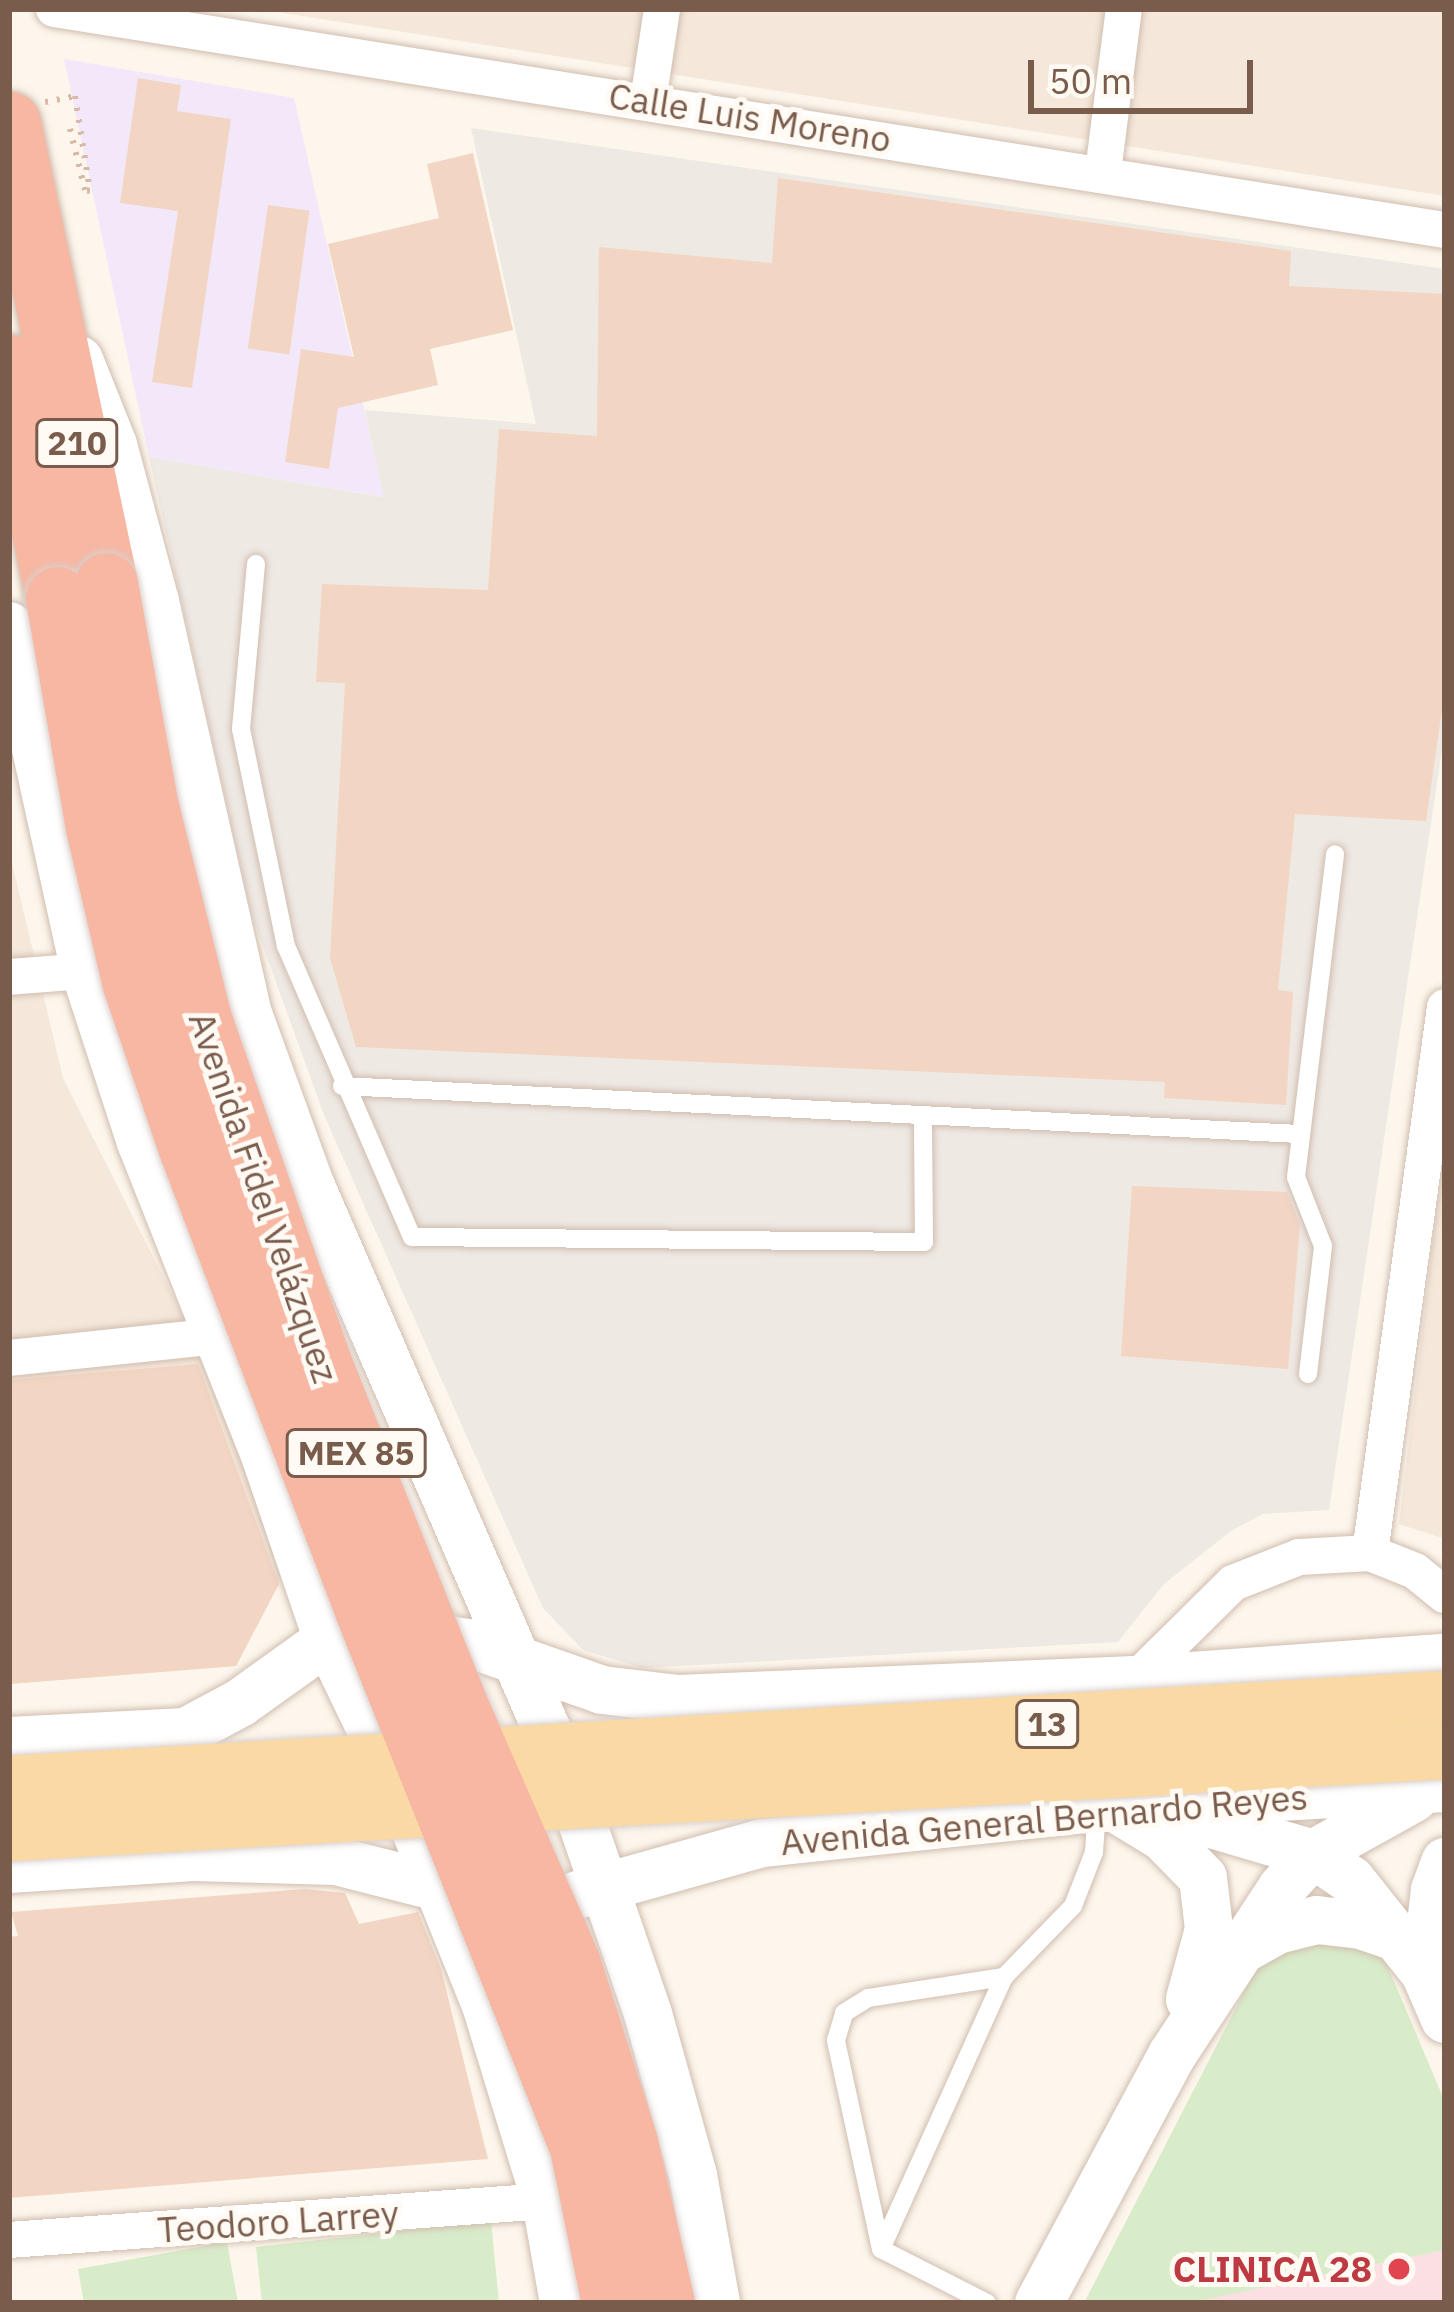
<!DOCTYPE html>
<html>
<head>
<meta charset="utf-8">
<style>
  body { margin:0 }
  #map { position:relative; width:1454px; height:2312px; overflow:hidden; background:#fdf6ec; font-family:"IBM Plex Sans",sans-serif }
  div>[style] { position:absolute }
  .residential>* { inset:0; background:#f5e8da }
  .industrial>* { inset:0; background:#efe9e4 }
  .education>* { inset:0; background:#f3e8fa }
  .medical>* { inset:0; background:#fbdfe3 }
  .green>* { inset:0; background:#d8ecc9 }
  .building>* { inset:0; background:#f3d5c3; transform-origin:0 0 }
  .path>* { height:6px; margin-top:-3px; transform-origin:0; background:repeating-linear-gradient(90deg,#d9b8a5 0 3px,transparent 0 12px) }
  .roads { filter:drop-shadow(0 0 3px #d1beb0) drop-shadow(0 0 3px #d1beb0) }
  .lane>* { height:18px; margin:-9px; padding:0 9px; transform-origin:9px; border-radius:9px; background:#fff }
  .street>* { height:36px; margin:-18px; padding:0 18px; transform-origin:18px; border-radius:18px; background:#fff }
  .secondary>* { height:48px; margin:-24px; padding:0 24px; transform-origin:24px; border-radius:24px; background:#fff }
  .highway>* { height:63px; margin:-31.5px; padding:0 31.5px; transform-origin:31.5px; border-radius:31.5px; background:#f7b7a3 }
  .bridges { filter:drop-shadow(0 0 3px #dad1cd) drop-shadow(0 0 3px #dad1cd) }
  .primary-bridge>* { height:54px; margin:-27px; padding:0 27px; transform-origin:27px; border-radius:27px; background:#fbd9a5 }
  .highway-bridge>* { height:63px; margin:-31.5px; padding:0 31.5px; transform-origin:31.5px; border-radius:31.5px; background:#f7b7a3 }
  .dots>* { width:33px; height:33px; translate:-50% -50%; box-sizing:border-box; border:6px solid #fffaf3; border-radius:50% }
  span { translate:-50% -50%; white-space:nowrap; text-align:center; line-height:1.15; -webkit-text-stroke:10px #fffaf3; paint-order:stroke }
  .shield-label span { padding:3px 9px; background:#fffaf3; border:3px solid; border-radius:9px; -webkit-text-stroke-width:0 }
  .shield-label { font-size:33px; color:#7a5c4d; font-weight:700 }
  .street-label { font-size:36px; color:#7a5c4d }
  .health-label { font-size:36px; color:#be3a42; font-weight:700 }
  .right { translate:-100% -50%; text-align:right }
  .frame { position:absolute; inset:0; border:12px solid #7a5c4d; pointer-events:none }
  .scale { position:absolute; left:1028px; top:60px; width:225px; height:54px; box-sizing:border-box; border:6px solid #7a5c4d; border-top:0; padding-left:15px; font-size:36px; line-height:42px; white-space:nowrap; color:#7a5c4d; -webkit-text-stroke:9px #fffaf3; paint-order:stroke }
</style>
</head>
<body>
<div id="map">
  <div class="residential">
    <i style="clip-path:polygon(258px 9px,1445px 9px,1445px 196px)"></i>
    <i style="clip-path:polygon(9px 850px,63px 1078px,207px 1364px,283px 1576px,236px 1666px,9px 1684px)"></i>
    <i style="clip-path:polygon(1445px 1143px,1445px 1539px,1399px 1524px)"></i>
  </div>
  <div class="industrial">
    <i style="clip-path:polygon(471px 128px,1445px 269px,1445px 729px,1329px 1510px,1263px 1514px,1231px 1531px,1164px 1584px,1118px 1642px,642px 1668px,583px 1650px,543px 1608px,324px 1115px,251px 913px,149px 457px,383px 497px,365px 410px,536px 424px)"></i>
  </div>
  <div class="education">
    <i style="clip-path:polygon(64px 59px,294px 98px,384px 497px,149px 457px)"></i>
  </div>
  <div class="medical">
    <i style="clip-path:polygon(1445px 2250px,1445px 2303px,1187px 2303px)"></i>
  </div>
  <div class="green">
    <i style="clip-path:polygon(1295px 1937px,1382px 1953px,1445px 2102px,1445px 2250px,1188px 2303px,1084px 2303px,1256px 1969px)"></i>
    <i style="clip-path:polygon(491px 2221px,499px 2303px,262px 2303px,256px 2247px)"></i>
    <i style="clip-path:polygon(227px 2242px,238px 2303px,84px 2303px,78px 2269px)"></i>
  </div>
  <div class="building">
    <i style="clip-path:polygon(138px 78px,181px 85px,177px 111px,231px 119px,192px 388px,152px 382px,178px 211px,120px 203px)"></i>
    <i style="clip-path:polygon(473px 153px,513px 330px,430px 349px,438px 385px,338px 408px,329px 469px,285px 462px,301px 349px,354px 357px,328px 244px,439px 218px,427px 164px)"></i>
    <i style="clip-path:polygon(778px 178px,1291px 251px,1289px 286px,1445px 294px,1445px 689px,1426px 821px,1295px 814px,1278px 990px,1293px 992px,1286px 1105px,1164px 1098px,1165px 1082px,356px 1047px,330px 958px,345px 683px,316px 682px,322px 584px,488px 590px,499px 429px,597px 436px,599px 247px,772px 263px)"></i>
    <i style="left:268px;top:205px;width:42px;height:145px;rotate:8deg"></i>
    <i style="clip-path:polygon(1132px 1186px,1287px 1192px,1300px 1225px,1288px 1369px,1121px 1356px)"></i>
    <i style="clip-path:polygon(198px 1364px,279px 1584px,236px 1666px,9px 1684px,9px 1380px)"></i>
    <i style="clip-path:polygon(305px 1889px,345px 1893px,359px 1924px,418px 1912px,441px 1969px,488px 2159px,9px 2198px,9px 1937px,18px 1936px,11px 1912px)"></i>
  </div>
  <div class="path">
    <i style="left:45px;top:102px;width:31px;rotate:-11deg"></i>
    <i style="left:75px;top:96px;width:96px;rotate:81deg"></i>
    <i style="left:90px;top:191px;width:5px;rotate:-169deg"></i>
    <i style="left:85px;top:190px;width:63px;rotate:-103.8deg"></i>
  </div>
  <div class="roads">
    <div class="lane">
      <i style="left:256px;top:564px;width:166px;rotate:95.2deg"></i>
      <i style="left:241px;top:729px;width:222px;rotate:78.3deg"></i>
      <i style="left:286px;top:946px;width:317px;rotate:66.6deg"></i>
      <i style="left:412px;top:1237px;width:512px;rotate:0.56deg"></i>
      <i style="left:924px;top:1242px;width:127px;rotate:-90.5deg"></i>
      <i style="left:342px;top:1086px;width:960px;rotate:2.87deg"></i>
      <i style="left:1308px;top:1374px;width:129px;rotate:-83.3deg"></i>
      <i style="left:1323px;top:1246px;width:74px;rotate:-111.4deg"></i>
      <i style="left:1296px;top:1177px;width:325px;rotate:-83.1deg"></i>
      <i style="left:881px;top:2249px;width:299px;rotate:-65.7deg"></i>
      <i style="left:1004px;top:1977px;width:99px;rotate:-45.8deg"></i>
      <i style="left:1073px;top:1906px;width:58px;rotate:-68.7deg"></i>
      <i style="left:1094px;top:1852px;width:43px;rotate:-86deg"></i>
      <i style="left:881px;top:2249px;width:214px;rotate:-102.2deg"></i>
      <i style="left:836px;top:2040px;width:28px;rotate:-73deg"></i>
      <i style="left:844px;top:2013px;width:28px;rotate:-32deg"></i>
      <i style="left:868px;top:1998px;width:138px;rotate:-8.8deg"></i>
      <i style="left:881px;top:2249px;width:119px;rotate:27deg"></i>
    </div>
    <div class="street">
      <i style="left:54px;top:9px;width:1408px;rotate:9.03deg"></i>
      <i style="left:648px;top:101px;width:93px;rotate:-81.3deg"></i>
      <i style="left:1103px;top:172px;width:164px;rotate:-82.7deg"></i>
      <i style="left:9px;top:977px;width:76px;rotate:-4.5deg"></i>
      <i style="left:9px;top:1358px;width:209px;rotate:-6deg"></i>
      <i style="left:1370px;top:1553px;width:551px;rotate:-82.18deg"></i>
      <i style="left:1135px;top:1680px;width:138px;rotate:-44.7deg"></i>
      <i style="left:1233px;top:1583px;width:71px;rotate:-21.5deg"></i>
      <i style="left:1299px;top:1557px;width:71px;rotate:-3.2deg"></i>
      <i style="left:1370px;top:1553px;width:48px;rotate:21.8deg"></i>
      <i style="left:1415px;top:1571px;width:38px;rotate:39deg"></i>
      <i style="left:9px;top:2240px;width:538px;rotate:-4.15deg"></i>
    </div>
    <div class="secondary">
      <i style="left:79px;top:360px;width:92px;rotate:68.2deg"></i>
      <i style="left:113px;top:445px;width:163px;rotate:75deg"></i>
      <i style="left:155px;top:602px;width:422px;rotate:77.3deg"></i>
      <i style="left:248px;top:1014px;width:179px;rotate:70deg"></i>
      <i style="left:309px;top:1182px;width:638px;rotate:66.53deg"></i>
      <i style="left:563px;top:1767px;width:261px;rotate:71deg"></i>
      <i style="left:648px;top:2014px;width:167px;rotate:74.4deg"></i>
      <i style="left:693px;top:2175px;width:130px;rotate:79.8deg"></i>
      <i style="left:9px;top:626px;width:353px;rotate:77.6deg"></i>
      <i style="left:85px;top:971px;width:180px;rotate:71.9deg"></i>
      <i style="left:141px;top:1142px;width:340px;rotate:68.4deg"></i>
      <i style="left:266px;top:1458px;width:192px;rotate:71.2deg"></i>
      <i style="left:328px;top:1640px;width:154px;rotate:64.3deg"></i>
      <i style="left:395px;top:1779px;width:244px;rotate:68.1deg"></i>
      <i style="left:486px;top:2005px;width:205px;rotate:73deg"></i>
      <i style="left:546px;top:2201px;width:104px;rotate:80deg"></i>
      <i style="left:9px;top:1741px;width:177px;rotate:-2.9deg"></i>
      <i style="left:186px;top:1732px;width:61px;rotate:-28.2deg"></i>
      <i style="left:240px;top:1703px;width:108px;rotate:-35.6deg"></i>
      <i style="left:328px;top:1640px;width:53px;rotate:-10.9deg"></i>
      <i style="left:380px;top:1630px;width:89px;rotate:8.4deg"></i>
      <i style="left:468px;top:1643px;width:142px;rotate:19.3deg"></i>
      <i style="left:602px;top:1690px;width:77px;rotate:6.8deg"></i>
      <i style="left:678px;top:1699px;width:457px;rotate:-2.4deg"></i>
      <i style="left:1135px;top:1680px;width:311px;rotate:-4.1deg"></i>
      <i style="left:1112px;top:1806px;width:60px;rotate:31.3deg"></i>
      <i style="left:1163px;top:1837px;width:57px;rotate:45.7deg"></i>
      <i style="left:1203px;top:1878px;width:51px;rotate:83.3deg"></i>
      <i style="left:1209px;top:1929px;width:73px;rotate:105.2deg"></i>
      <i style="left:1191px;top:1818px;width:127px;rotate:16.4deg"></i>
      <i style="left:1313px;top:1854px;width:46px;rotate:34.4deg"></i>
      <i style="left:1351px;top:1880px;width:119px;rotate:51.5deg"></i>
      <i style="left:1425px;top:1973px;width:50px;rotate:66.5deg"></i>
      <i style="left:9px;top:1869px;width:184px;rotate:-3.7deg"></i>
      <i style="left:193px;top:1857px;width:143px;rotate:1.6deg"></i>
      <i style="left:336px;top:1861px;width:130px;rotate:14.3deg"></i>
      <i style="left:577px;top:1895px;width:192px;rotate:-15.7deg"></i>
      <i style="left:762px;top:1843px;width:352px;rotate:-6deg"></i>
      <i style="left:1112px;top:1806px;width:333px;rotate:-3.1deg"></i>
      <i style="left:1240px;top:1951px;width:43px;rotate:-29.6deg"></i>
      <i style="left:1277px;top:1930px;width:41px;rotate:-14deg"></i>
      <i style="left:1317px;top:1920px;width:44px;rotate:6.5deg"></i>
      <i style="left:1361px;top:1925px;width:43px;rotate:18.9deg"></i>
      <i style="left:1425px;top:1973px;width:84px;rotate:-83.1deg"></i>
      <i style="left:1435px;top:1890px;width:30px;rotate:-70deg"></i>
      <i style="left:1039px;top:2303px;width:281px;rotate:-61.8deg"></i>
      <i style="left:1172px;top:2055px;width:200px;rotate:-56.6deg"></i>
      <i style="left:1282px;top:1888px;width:46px;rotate:-47.6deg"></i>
      <i style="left:1313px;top:1854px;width:115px;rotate:-29deg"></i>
    </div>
    <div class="highway">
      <i style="left:9px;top:123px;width:471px;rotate:78.1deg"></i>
      <i style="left:9px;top:366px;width:237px;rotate:78.3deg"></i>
    </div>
  </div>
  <div class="bridges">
    <div class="primary-bridge">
      <i style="left:9px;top:1783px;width:1439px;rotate:-3.39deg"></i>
      <i style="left:9px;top:1834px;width:1438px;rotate:-3.27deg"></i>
    </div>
    <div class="highway-bridge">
      <i style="left:106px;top:584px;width:227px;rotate:79.6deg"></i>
      <i style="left:147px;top:807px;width:219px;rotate:76deg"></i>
      <i style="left:200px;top:1019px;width:362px;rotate:70.8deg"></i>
      <i style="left:319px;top:1361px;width:360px;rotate:68.3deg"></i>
      <i style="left:452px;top:1696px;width:292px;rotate:66.4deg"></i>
      <i style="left:569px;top:1964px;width:188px;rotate:72.3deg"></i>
      <i style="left:626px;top:2143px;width:164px;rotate:77deg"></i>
      <i style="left:57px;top:598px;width:232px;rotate:80.1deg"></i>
      <i style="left:97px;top:827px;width:158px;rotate:76.8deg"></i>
      <i style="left:133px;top:981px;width:176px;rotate:71.2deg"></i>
      <i style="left:190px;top:1148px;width:497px;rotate:69.1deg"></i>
      <i style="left:367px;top:1612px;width:576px;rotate:68.2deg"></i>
      <i style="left:581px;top:2147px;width:159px;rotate:78.4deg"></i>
    </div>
  </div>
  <div class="dots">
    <i style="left:1399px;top:2269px;background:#e0444e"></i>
  </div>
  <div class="shield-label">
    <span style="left:77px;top:443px">210</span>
    <span style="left:356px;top:1453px">MEX 85</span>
    <span style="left:1047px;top:1724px">13</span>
  </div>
  <div class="street-label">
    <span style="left:750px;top:117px;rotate:9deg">Calle Luis Moreno</span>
    <span style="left:264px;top:1197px;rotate:71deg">Avenida Fidel Velázquez</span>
    <span style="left:1044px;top:1819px;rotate:-5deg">Avenida General Bernardo Reyes</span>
    <span style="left:278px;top:2221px;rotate:-4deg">Teodoro Larrey</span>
  </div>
  <div class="health-label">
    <span class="right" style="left:1372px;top:2269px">CLINICA 28</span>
  </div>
  <div class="frame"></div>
  <div class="scale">50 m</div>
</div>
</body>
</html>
